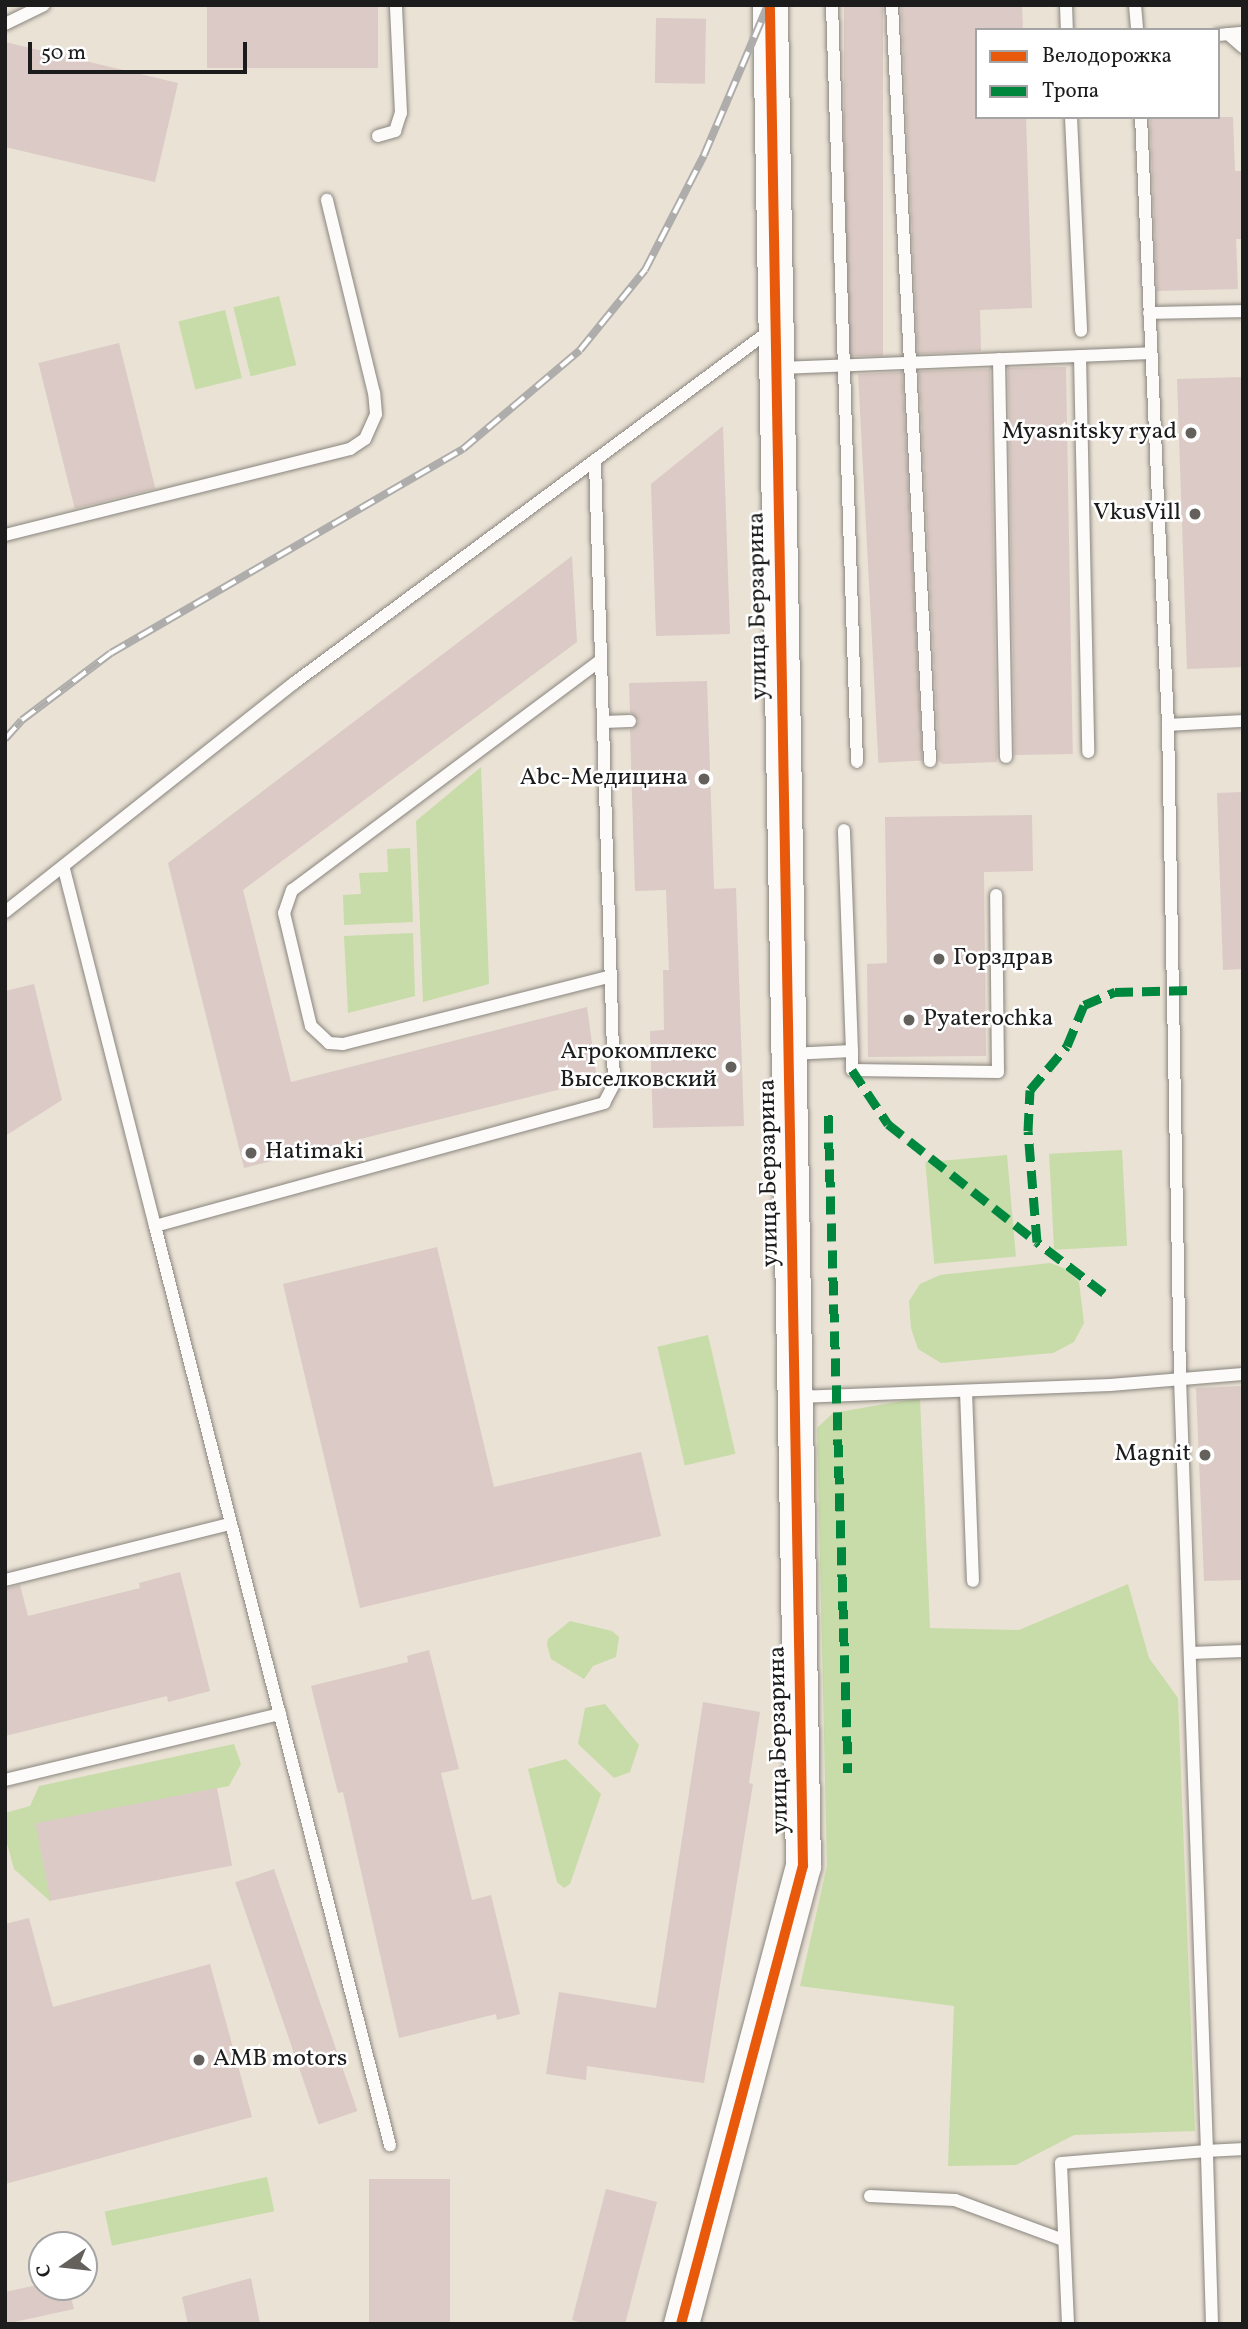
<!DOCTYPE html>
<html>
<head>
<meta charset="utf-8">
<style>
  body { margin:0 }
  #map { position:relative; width:1248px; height:2329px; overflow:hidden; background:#eae2d5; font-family:Vollkorn,serif }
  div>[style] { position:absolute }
  .green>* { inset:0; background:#c7dca8; transform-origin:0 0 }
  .building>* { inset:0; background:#dbcac5; transform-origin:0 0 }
  .roads { filter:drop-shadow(0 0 2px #89857f) drop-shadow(0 0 2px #89857f) }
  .lane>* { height:12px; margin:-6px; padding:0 6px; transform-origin:6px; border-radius:6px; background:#fcfbf9 }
  .secondary>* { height:35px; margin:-17.5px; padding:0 17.5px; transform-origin:17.5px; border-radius:17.5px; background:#fcfbf9 }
  .rail>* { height:8px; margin-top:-4px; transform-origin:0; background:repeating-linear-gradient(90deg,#fff 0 16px,#aeadab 0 32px); box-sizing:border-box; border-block:2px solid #aeadab }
  .quiet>* { height:9px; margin-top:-4.5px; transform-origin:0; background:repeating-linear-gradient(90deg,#00873e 0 18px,transparent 0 27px) }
  .cycleway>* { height:10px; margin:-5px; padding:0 5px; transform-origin:5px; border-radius:5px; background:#e8590c }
  .dots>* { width:19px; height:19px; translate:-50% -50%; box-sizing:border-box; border:4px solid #fff; border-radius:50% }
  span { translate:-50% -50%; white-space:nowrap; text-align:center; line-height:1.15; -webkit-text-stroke:5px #fff; paint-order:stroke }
  .poi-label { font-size:24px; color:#1c1c1c }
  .right { translate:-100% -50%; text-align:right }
  .left { translate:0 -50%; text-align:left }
  .street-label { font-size:24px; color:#1c1c1c }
  .frame { position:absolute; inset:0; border:7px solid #1c1c1c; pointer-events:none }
  .legend { position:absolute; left:975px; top:28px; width:245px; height:91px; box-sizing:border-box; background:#fff; border:2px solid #a4a4a4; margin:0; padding:9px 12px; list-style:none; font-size:21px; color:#1c1c1c }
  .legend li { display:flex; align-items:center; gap:14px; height:35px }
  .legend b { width:35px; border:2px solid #a4a4a4 }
  .north { position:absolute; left:28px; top:2231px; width:70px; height:70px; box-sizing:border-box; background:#fff; border:2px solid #a4a4a4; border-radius:50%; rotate:256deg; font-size:19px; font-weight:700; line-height:28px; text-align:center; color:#1c1c1c }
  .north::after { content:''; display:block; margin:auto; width:24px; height:32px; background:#64615d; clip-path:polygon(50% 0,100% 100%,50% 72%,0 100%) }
  .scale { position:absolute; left:28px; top:42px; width:219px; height:32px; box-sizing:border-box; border:4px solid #1c1c1c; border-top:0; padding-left:9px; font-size:21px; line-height:24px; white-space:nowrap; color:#1c1c1c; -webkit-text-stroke:5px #fff; paint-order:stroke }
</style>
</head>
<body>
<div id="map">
  <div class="green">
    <i style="left:279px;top:296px;width:71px;height:47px;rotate:76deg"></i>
    <i style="left:225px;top:310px;width:70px;height:48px;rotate:76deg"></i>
    <i style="clip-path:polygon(481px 767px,489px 984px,423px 1002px,416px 821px)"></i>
    <i style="clip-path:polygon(410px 848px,413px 922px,344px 925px,343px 895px,361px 894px,359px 873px,388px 872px,387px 849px)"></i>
    <i style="clip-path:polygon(413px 933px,415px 996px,348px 1013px,344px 936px)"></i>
    <i style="left:1122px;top:1150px;width:96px;height:73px;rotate:87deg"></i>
    <i style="left:1007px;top:1155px;width:102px;height:82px;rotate:85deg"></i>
    <i style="clip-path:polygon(1050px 1263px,1066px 1269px,1079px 1282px,1084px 1323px,1074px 1342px,1053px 1353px,941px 1363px,918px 1349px,911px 1328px,909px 1301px,920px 1284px,940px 1275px)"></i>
    <i style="left:708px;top:1335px;width:122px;height:52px;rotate:77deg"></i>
    <i style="clip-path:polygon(920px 1398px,930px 1628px,1019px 1630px,1128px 1584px,1149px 1658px,1178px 1698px,1195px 2131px,1074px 2135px,1016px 2165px,948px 2166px,954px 2006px,800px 1986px,827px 1866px,817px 1428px,833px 1413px)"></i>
    <i style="clip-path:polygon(570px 1621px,612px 1631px,619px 1637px,616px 1657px,593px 1666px,584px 1679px,551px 1659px,547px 1645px,548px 1639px)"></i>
    <i style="clip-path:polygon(605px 1704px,639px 1745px,630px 1772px,614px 1778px,578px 1744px,585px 1708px)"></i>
    <i style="clip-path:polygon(234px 1744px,241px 1764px,229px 1786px,36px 1824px,51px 1902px,14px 1869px,5px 1836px,5px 1813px,30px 1806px,39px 1786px)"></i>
    <i style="clip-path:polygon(566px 1759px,601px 1794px,570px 1884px,564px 1888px,557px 1882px,528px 1769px)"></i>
    <i style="left:267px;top:2177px;width:35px;height:166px;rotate:78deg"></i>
  </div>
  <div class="building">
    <i style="left:207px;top:5px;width:171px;height:63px"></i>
    <i style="left:844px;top:5px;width:39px;height:351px"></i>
    <i style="clip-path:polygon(901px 5px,1022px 5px,1023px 30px,977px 30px,977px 117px,1026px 117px,1032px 308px,980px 310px,981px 351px,918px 354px)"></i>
    <i style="left:656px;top:18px;width:50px;height:65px;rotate:1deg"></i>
    <i style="clip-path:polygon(5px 42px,178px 83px,155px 182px,5px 147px)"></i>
    <i style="clip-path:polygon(1150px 117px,1233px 117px,1235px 171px,1243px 171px,1243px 239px,1236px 239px,1238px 289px,1157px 291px)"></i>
    <i style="left:119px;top:343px;width:150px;height:83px;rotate:76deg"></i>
    <i style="left:1066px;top:367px;width:387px;height:58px;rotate:89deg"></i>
    <i style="clip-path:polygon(990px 369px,997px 762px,943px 764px,939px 761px,919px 371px)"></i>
    <i style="left:902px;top:372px;width:389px;height:44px;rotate:87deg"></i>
    <i style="clip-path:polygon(1243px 377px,1243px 667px,1187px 669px,1177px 379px)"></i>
    <i style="clip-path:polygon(723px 426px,730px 634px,656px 636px,651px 484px)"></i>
    <i style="clip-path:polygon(572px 556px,577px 642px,243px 890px,291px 1082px,587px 1007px,597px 1080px,244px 1168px,168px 863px)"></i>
    <i style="clip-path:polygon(707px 681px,714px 889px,736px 888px,744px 1126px,653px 1128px,650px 1031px,664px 1030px,663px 970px,669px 970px,666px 890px,635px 891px,630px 730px,639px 721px,630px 712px,629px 683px)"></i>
    <i style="clip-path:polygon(1243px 792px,1243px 969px,1223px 970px,1217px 793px)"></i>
    <i style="clip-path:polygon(1032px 815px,1033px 871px,984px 872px,986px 1056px,868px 1057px,867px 964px,887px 963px,885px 817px)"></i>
    <i style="clip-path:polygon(34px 984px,62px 1100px,5px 1136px,5px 991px)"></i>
    <i style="clip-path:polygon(437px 1247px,494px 1487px,641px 1452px,661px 1536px,360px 1608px,283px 1284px)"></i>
    <i style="clip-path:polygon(1243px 1386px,1243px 1580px,1204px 1581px,1196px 1388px)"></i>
    <i style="clip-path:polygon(180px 1572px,210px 1691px,168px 1702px,167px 1696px,5px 1736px,5px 1589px,20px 1585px,28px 1616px,140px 1588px,139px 1583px)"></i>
    <i style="clip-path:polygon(429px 1650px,459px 1769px,441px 1773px,472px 1900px,491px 1895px,520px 2014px,497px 2020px,496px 2014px,399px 2038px,343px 1792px,338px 1793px,311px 1686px,408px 1662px,407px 1656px)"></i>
    <i style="clip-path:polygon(703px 1702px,760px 1712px,749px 1783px,753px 1784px,704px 2083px,587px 2066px,586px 2080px,546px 2074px,559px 1992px,656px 2008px)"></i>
    <i style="left:217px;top:1788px;width:79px;height:185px;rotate:79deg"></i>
    <i style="left:274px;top:1869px;width:256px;height:41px;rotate:71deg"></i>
    <i style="clip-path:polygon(29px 1918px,53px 2007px,210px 1964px,252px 2117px,5px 2184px,5px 1924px)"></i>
    <i style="left:450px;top:2179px;width:145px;height:81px;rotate:90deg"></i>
    <i style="clip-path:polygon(606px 2189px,657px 2202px,625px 2324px,586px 2324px,572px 2320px)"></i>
    <i style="clip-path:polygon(251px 2278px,260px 2324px,188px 2324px,182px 2297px)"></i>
    <i style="clip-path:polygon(42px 2284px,68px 2287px,74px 2309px,5px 2324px,5px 2292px)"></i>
  </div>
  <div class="roads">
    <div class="lane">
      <i style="left:832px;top:5px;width:757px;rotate:88.11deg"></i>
      <i style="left:892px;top:5px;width:757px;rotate:87.12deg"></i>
      <i style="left:1066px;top:5px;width:25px;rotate:88deg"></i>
      <i style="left:1135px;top:5px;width:25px;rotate:85deg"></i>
      <i style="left:5px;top:24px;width:43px;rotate:-26deg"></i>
      <i style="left:1228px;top:34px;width:20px;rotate:41deg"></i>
      <i style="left:1218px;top:35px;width:25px;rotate:-5deg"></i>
      <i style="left:1071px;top:117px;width:214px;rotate:87.3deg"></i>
      <i style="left:378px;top:136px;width:18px;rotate:-16deg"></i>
      <i style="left:395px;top:131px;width:19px;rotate:-72deg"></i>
      <i style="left:401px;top:113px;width:108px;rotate:-92.7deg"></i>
      <i style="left:1149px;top:313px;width:94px;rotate:-1.2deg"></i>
      <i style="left:1080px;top:356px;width:396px;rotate:88.8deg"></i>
      <i style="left:999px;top:359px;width:398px;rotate:89deg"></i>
      <i style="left:780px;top:368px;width:371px;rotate:-2.3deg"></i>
      <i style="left:5px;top:535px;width:356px;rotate:-14deg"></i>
      <i style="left:350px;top:449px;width:18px;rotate:-34deg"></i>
      <i style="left:365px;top:439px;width:27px;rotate:-66deg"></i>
      <i style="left:376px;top:414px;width:21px;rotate:-95deg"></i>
      <i style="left:374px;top:393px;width:199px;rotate:-103.7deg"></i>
      <i style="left:601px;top:660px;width:385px;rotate:143.3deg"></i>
      <i style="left:292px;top:890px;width:24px;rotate:109deg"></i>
      <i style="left:284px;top:913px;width:116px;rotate:76.6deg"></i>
      <i style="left:311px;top:1026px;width:25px;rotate:43deg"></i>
      <i style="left:329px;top:1043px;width:14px;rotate:4deg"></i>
      <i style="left:343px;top:1044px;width:276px;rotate:-14.2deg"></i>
      <i style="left:603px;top:722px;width:27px;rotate:-2deg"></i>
      <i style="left:1168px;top:725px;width:75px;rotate:-3.1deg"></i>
      <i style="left:64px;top:869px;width:368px;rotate:75.7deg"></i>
      <i style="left:155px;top:1226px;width:466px;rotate:-15.3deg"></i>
      <i style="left:604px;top:1103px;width:21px;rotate:-62deg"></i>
      <i style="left:614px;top:1084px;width:622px;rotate:-91.75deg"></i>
      <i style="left:5px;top:912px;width:369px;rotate:-38.4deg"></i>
      <i style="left:294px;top:683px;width:595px;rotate:-36.52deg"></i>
      <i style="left:852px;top:1051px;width:19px;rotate:90deg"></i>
      <i style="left:852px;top:1070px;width:146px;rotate:0.8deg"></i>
      <i style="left:998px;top:1072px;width:177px;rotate:-90.6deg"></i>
      <i style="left:790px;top:1054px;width:62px;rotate:-2.8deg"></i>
      <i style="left:852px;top:1051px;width:221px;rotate:-92.1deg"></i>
      <i style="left:155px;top:1226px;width:949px;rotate:75.66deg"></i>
      <i style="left:966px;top:1391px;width:190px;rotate:87.9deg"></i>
      <i style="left:798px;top:1397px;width:312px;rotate:-2.2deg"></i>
      <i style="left:1110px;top:1385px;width:133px;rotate:-4.7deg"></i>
      <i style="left:5px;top:1580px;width:232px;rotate:-14deg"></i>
      <i style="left:1190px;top:1653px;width:53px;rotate:-2.2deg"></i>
      <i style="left:5px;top:1780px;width:283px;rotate:-13.5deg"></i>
      <i style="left:870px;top:2196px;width:85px;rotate:2.7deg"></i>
      <i style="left:955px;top:2200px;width:115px;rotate:20.3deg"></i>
      <i style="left:1068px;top:2324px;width:161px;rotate:-92.5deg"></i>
      <i style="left:1061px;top:2163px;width:146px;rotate:-4.7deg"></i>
      <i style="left:1207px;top:2151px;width:773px;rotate:-92deg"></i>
      <i style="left:1180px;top:1378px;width:653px;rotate:-91.05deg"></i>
      <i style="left:1168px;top:725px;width:609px;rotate:-92.54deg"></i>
      <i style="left:1212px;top:2324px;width:173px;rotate:-91.7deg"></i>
      <i style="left:1207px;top:2151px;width:36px;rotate:-3deg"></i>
    </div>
    <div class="secondary">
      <i style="left:681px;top:2324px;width:474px;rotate:-75.1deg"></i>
      <i style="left:803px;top:1866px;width:1861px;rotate:-91.02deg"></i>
    </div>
  </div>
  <div class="rail">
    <i style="left:5px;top:739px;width:25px;rotate:-48deg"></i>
    <i style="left:22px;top:720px;width:111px;rotate:-37deg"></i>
    <i style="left:111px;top:653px;width:407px;rotate:-30.1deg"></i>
    <i style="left:463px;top:449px;width:153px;rotate:-40.2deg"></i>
    <i style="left:580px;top:350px;width:103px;rotate:-50.9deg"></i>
    <i style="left:645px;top:270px;width:129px;rotate:-62.8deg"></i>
    <i style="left:704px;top:155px;width:163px;rotate:-66.9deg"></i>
  </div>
  <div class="quiet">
    <i style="left:852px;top:1070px;width:65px;rotate:56.3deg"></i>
    <i style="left:888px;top:1124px;width:190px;rotate:38.4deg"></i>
    <i style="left:828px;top:1115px;width:658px;rotate:88.26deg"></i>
    <i style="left:1104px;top:1293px;width:84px;rotate:-142.7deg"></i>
    <i style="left:1037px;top:1242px;width:111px;rotate:-94.6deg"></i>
    <i style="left:1028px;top:1131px;width:41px;rotate:-87.2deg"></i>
    <i style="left:1030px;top:1090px;width:57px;rotate:-49.9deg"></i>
    <i style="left:1067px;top:1046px;width:44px;rotate:-67.5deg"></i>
    <i style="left:1084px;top:1005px;width:34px;rotate:-23deg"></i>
    <i style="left:1115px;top:992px;width:77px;rotate:-1.5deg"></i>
  </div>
  <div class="cycleway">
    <i style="left:681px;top:2324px;width:474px;rotate:-75.1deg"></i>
    <i style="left:803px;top:1866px;width:1861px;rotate:-91.02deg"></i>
  </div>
  <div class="dots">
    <i style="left:1191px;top:433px;background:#64615d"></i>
    <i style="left:1195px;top:514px;background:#64615d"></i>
    <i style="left:704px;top:779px;background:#64615d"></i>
    <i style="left:939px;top:959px;background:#64615d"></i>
    <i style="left:909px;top:1020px;background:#64615d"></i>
    <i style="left:731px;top:1067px;background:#64615d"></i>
    <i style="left:251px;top:1153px;background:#64615d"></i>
    <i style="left:1205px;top:1455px;background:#64615d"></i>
    <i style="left:199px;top:2060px;background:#64615d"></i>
  </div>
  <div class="poi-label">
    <span class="right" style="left:1177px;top:433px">Myasnitsky ryad</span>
    <span class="right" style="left:1181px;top:514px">VkusVill</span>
    <span class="right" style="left:688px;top:779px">Abc-Медицина</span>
    <span class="left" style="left:953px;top:959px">Горздрав</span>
    <span class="left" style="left:923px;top:1020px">Pyaterochka</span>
    <span class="right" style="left:717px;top:1067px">Агрокомплекс<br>Выселковский</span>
    <span class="left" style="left:265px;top:1153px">Hatimaki</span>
    <span class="right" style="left:1191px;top:1455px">Magnit</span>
    <span class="left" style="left:213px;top:2060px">AMB motors</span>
  </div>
  <div class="street-label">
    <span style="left:759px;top:606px;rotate:-91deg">улица Берзарина</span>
    <span style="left:770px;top:1173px;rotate:-91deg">улица Берзарина</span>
    <span style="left:780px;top:1740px;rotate:-91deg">улица Берзарина</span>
  </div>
  <div class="frame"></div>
  <ul class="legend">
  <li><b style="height:9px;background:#e8590c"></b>Велодорожка</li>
  <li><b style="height:9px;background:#00873e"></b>Тропа</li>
  </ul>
  <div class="north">С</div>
  <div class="scale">50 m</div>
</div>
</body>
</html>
